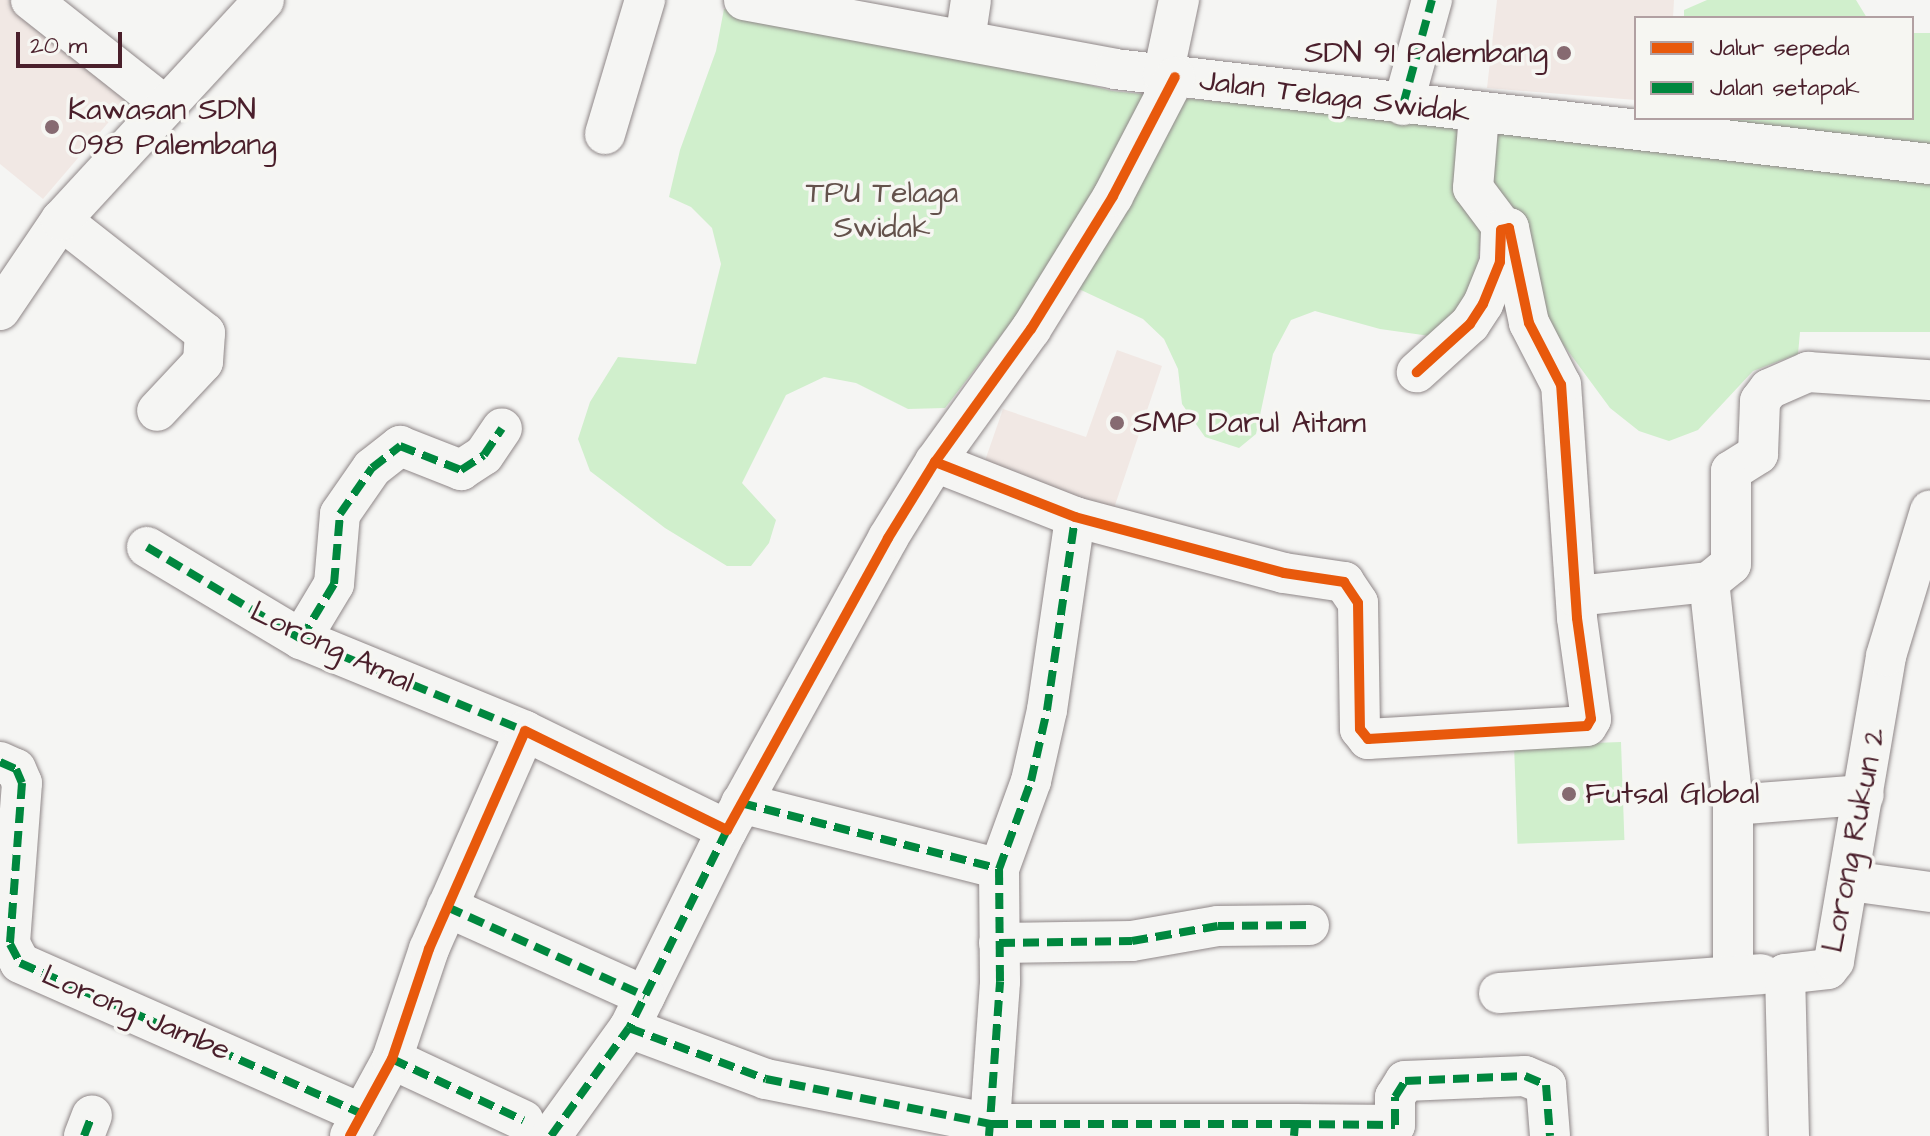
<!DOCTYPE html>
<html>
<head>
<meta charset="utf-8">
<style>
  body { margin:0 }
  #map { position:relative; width:1930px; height:1136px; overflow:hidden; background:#f5f5f3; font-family:"Architects Daughter",sans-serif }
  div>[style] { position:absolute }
  .built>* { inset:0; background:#f1e8e4 }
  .green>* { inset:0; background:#d0efcc; transform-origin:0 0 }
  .roads { filter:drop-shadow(0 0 2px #8f8788) drop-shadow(0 0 2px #8f8788) }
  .minor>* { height:40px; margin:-20px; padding:0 20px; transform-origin:20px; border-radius:20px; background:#f5f5f3 }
  .quiet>* { height:8px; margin-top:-4px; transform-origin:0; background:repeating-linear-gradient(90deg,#00873e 0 16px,transparent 0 24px) }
  .cycleway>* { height:10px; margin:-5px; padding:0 5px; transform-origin:5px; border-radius:5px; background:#e8590c }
  .dots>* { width:22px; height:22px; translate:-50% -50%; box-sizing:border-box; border:4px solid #f6f6f2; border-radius:50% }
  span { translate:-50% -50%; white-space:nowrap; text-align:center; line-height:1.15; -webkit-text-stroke:7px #f6f6f2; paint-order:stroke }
  .poi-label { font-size:30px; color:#4a1f2b }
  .right { translate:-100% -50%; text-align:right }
  .left { translate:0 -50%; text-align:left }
  .street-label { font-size:30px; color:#4a1f2b }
  .park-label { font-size:30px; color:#64524c }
  .legend { position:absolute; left:1634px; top:16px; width:280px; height:104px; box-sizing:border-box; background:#f6f6f2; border:2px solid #b1a0a2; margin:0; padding:10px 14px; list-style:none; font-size:24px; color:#4a1f2b }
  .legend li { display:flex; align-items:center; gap:16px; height:40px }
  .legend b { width:40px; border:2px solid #b1a0a2 }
  .scale { position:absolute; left:16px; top:32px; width:106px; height:36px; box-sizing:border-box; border:4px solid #4a1f2b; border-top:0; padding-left:10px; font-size:24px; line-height:28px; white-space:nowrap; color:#4a1f2b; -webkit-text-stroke:6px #f6f6f2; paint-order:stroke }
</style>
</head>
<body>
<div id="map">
  <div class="built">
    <i style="clip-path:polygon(0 0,16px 0,136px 90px,43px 199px,0 164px)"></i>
    <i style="clip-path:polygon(1497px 0,1674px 0,1673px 18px,1636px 18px,1636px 100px,1487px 88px)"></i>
    <i style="clip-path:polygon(1117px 350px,1162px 366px,1110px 520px,980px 475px,1003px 409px,1086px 437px)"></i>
  </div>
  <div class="green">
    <i style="clip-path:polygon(1707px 0,1856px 0,1867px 18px,1684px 18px,1684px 10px)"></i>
    <i style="clip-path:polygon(724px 9px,993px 59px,1112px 91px,1646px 144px,1653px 118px,1912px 118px,1912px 33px,1930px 33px,1930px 332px,1800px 332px,1798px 354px,1753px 371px,1698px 430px,1669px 441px,1639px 431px,1610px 408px,1481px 233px,1477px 275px,1458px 318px,1437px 337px,1380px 329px,1315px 311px,1291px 320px,1273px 354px,1256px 434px,1239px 448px,1205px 437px,1182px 404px,1178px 369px,1164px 339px,1143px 319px,1081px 290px,1044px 280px,945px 408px,908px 409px,856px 383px,824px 377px,786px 395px,742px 483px,776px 520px,769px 543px,751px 566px,727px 566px,665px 528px,590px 471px,578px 439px,590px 402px,618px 357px,696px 364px,721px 264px,712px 228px,691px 207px,669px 197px,680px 150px,716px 51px)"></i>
    <i style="left:1621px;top:742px;width:98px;height:107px;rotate:88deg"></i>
  </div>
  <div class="roads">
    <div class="minor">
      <i style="left:31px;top:0;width:171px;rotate:38.3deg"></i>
      <i style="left:744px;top:0;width:377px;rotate:10.5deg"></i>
      <i style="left:1115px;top:69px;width:821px;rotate:6.65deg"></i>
      <i style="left:965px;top:40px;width:40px;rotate:-81.5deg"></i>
      <i style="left:1163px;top:75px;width:77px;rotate:-78deg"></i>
      <i style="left:1403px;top:105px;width:109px;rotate:-74.6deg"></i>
      <i style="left:1479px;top:115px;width:73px;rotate:94.7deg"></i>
      <i style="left:1473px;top:188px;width:50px;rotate:53.1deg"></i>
      <i style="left:605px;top:134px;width:140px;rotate:-73.4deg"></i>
      <i style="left:61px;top:220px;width:183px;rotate:38.1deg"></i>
      <i style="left:205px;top:333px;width:29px;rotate:94deg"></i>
      <i style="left:203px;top:362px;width:67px;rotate:133.2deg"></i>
      <i style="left:0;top:310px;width:109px;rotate:-55.9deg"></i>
      <i style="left:61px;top:220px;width:299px;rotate:-47.3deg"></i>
      <i style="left:935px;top:462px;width:150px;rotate:21.4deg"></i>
      <i style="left:1075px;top:517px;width:216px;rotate:15deg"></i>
      <i style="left:1284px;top:573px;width:61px;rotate:8.5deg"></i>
      <i style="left:1344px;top:582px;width:25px;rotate:56deg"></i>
      <i style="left:1358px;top:603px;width:126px;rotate:89.1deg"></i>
      <i style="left:1360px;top:729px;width:13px;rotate:51deg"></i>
      <i style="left:1368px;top:739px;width:219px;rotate:-3.4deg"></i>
      <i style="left:1587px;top:726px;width:8px;rotate:-60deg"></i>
      <i style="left:1591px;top:719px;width:102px;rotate:-97.9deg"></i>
      <i style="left:1577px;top:618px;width:234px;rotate:-93.9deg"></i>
      <i style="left:1561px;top:385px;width:70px;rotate:-117.3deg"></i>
      <i style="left:1529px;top:323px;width:97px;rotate:-101.9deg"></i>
      <i style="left:1509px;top:228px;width:8px;rotate:166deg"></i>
      <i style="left:1501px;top:230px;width:32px;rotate:92deg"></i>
      <i style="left:1500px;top:262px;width:45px;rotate:112deg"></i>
      <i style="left:1483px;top:304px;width:24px;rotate:123deg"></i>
      <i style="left:1470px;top:324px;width:72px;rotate:137.8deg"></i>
      <i style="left:147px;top:547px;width:179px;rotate:30.9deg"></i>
      <i style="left:301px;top:639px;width:242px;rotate:22.3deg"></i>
      <i style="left:1576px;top:596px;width:134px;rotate:-6deg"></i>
      <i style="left:301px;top:639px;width:64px;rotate:-59deg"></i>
      <i style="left:334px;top:584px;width:70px;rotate:-85.1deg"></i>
      <i style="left:340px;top:514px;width:56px;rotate:-55.2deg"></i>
      <i style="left:372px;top:468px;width:36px;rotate:-38deg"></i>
      <i style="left:400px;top:446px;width:66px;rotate:21.5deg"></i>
      <i style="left:461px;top:470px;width:27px;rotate:-33deg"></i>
      <i style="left:484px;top:455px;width:32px;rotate:-56deg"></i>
      <i style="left:0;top:762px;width:17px;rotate:24deg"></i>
      <i style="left:16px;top:769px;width:15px;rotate:67deg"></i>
      <i style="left:22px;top:783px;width:161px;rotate:94.3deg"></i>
      <i style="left:10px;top:944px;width:21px;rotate:62deg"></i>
      <i style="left:20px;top:963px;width:374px;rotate:23.8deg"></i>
      <i style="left:741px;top:803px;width:266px;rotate:14.3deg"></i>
      <i style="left:999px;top:869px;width:94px;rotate:-70deg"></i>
      <i style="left:1031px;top:781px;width:73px;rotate:-77.3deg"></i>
      <i style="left:1047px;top:710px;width:195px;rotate:-81.7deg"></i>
      <i style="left:1733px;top:805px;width:131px;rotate:-4.4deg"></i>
      <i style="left:727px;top:830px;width:221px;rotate:116.3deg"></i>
      <i style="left:629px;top:1028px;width:146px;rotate:20.4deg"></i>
      <i style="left:766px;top:1079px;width:230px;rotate:11.3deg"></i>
      <i style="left:992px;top:1124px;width:303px"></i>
      <i style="left:1295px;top:1124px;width:12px;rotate:95deg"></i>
      <i style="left:1850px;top:881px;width:81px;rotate:7.8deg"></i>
      <i style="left:447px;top:907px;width:217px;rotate:24.2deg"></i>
      <i style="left:999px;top:943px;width:133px;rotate:-0.9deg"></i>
      <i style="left:1132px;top:941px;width:87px;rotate:-9.9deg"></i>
      <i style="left:1218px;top:926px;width:91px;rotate:-0.6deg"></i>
      <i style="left:1733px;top:973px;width:168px;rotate:-90deg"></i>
      <i style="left:1733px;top:805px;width:224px;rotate:-96.1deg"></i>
      <i style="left:1709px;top:582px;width:28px;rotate:-39deg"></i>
      <i style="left:1731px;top:564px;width:93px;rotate:-90deg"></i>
      <i style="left:1731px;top:471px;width:32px;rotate:-32deg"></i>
      <i style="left:1758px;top:454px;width:53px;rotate:-87.8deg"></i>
      <i style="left:1760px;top:401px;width:15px;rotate:-53deg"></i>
      <i style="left:1769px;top:389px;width:43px;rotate:-23.6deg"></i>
      <i style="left:1808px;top:372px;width:122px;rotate:3.8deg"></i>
      <i style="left:1499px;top:993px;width:263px;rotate:-4.1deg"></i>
      <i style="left:392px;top:1059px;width:145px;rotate:25deg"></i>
      <i style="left:1295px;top:1124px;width:100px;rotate:0.6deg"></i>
      <i style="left:1395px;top:1125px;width:28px;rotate:-90deg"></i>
      <i style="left:1395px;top:1097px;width:19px;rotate:-58deg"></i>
      <i style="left:1405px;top:1081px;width:120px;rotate:-2.4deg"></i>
      <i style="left:1525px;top:1076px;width:23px;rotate:23deg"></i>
      <i style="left:1546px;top:1085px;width:51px;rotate:85.5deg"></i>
      <i style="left:84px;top:1136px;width:22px;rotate:-69deg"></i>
      <i style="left:350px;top:1136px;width:88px;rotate:-61.4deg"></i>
      <i style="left:392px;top:1059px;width:116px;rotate:-71.4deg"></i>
      <i style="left:429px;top:949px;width:238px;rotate:-66.2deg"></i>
      <i style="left:525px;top:731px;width:225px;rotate:26.1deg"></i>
      <i style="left:727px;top:830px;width:333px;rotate:-61.1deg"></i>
      <i style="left:888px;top:538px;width:89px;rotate:-58.3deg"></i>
      <i style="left:935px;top:462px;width:164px;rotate:-54.2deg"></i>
      <i style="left:1031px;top:329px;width:156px;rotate:-58.3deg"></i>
      <i style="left:1113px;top:196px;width:134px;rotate:-62.5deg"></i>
      <i style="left:551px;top:1136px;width:133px;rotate:-54.2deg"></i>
      <i style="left:989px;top:1136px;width:155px;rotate:-85.9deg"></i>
      <i style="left:1000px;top:981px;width:112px;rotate:-90.5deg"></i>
      <i style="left:1789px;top:1136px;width:162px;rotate:-91.4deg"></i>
      <i style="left:1785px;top:974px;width:43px;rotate:-6.6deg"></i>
      <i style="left:1828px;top:969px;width:10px;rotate:-53deg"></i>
      <i style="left:1834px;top:961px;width:309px;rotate:-80.3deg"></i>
      <i style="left:1886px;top:656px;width:152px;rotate:-73.1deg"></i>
    </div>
  </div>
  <div class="quiet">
    <i style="left:1403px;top:105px;width:109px;rotate:-74.6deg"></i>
    <i style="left:147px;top:547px;width:179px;rotate:30.9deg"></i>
    <i style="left:301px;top:639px;width:242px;rotate:22.3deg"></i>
    <i style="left:301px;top:639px;width:64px;rotate:-59deg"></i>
    <i style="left:334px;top:584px;width:70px;rotate:-85.1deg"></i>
    <i style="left:340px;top:514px;width:56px;rotate:-55.2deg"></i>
    <i style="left:372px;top:468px;width:36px;rotate:-38deg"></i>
    <i style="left:400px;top:446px;width:66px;rotate:21.5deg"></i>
    <i style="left:461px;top:470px;width:27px;rotate:-33deg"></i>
    <i style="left:484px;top:455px;width:32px;rotate:-56deg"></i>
    <i style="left:0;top:762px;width:17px;rotate:24deg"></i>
    <i style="left:16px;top:769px;width:15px;rotate:67deg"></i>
    <i style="left:22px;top:783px;width:161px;rotate:94.3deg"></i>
    <i style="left:10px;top:944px;width:21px;rotate:62deg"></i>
    <i style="left:20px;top:963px;width:374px;rotate:23.8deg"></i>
    <i style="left:741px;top:803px;width:266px;rotate:14.3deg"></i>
    <i style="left:999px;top:869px;width:94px;rotate:-70deg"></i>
    <i style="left:1031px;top:781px;width:73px;rotate:-77.3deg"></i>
    <i style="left:1047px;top:710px;width:195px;rotate:-81.7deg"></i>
    <i style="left:727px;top:830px;width:221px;rotate:116.3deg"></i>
    <i style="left:629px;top:1028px;width:146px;rotate:20.4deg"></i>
    <i style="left:766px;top:1079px;width:230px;rotate:11.3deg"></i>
    <i style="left:992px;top:1124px;width:303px"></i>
    <i style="left:1295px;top:1124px;width:12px;rotate:95deg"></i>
    <i style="left:447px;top:907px;width:217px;rotate:24.2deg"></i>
    <i style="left:999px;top:943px;width:133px;rotate:-0.9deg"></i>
    <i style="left:1132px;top:941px;width:87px;rotate:-9.9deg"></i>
    <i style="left:1218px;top:926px;width:91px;rotate:-0.6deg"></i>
    <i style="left:392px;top:1059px;width:145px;rotate:25deg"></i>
    <i style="left:1295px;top:1124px;width:100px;rotate:0.6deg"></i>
    <i style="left:1395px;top:1125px;width:28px;rotate:-90deg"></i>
    <i style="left:1395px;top:1097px;width:19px;rotate:-58deg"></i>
    <i style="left:1405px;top:1081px;width:120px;rotate:-2.4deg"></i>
    <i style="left:1525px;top:1076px;width:23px;rotate:23deg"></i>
    <i style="left:1546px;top:1085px;width:51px;rotate:85.5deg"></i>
    <i style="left:84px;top:1136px;width:22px;rotate:-69deg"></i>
    <i style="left:551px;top:1136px;width:133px;rotate:-54.2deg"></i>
    <i style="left:989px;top:1136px;width:155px;rotate:-85.9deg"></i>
    <i style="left:1000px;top:981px;width:112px;rotate:-90.5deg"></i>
  </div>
  <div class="cycleway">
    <i style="left:935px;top:462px;width:150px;rotate:21.4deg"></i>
    <i style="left:1075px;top:517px;width:216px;rotate:15deg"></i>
    <i style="left:1284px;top:573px;width:61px;rotate:8.5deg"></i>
    <i style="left:1344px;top:582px;width:25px;rotate:56deg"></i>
    <i style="left:1358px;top:603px;width:126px;rotate:89.1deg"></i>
    <i style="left:1360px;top:729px;width:13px;rotate:51deg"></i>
    <i style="left:1368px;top:739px;width:219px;rotate:-3.4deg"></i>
    <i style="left:1587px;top:726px;width:8px;rotate:-60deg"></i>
    <i style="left:1591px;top:719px;width:102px;rotate:-97.9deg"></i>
    <i style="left:1577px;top:618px;width:234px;rotate:-93.9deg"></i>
    <i style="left:1561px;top:385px;width:70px;rotate:-117.3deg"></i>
    <i style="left:1529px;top:323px;width:97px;rotate:-101.9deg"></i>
    <i style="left:1509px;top:228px;width:8px;rotate:166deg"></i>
    <i style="left:1501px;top:230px;width:32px;rotate:92deg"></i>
    <i style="left:1500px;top:262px;width:45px;rotate:112deg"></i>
    <i style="left:1483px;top:304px;width:24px;rotate:123deg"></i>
    <i style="left:1470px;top:324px;width:72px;rotate:137.8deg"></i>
    <i style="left:350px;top:1136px;width:88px;rotate:-61.4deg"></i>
    <i style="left:392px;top:1059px;width:116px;rotate:-71.4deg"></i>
    <i style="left:429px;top:949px;width:238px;rotate:-66.2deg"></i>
    <i style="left:525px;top:731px;width:225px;rotate:26.1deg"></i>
    <i style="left:727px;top:830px;width:333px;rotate:-61.1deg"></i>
    <i style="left:888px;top:538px;width:89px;rotate:-58.3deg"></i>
    <i style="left:935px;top:462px;width:164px;rotate:-54.2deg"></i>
    <i style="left:1031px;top:329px;width:156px;rotate:-58.3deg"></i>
    <i style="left:1113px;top:196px;width:134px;rotate:-62.5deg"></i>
  </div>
  <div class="dots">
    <i style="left:1564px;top:53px;background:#866a71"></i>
    <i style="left:52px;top:127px;background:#866a71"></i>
    <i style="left:1117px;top:423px;background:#866a71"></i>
    <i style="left:1569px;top:794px;background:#866a71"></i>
  </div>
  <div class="poi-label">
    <span class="right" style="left:1548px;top:53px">SDN 91 Palembang</span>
    <span class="left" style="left:68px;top:127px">Kawasan SDN<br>098 Palembang</span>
    <span class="left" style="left:1133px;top:423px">SMP Darul Aitam</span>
    <span class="left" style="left:1585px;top:794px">Futsal Global</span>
  </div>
  <div class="street-label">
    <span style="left:1335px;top:97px;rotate:7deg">Jalan Telaga Swidak</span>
    <span style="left:332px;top:647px;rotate:25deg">Lorong Amal</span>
    <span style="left:1854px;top:840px;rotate:-79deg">Lorong Rukun 2</span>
    <span style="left:136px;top:1013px;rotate:23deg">Lorong Jambe</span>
  </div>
  <div class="park-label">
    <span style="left:882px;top:210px">TPU Telaga<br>Swidak</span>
  </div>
  <ul class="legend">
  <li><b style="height:10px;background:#e8590c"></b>Jalur sepeda</li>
  <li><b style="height:10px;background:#00873e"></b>Jalan setapak</li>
  </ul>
  <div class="scale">20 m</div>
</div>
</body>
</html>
